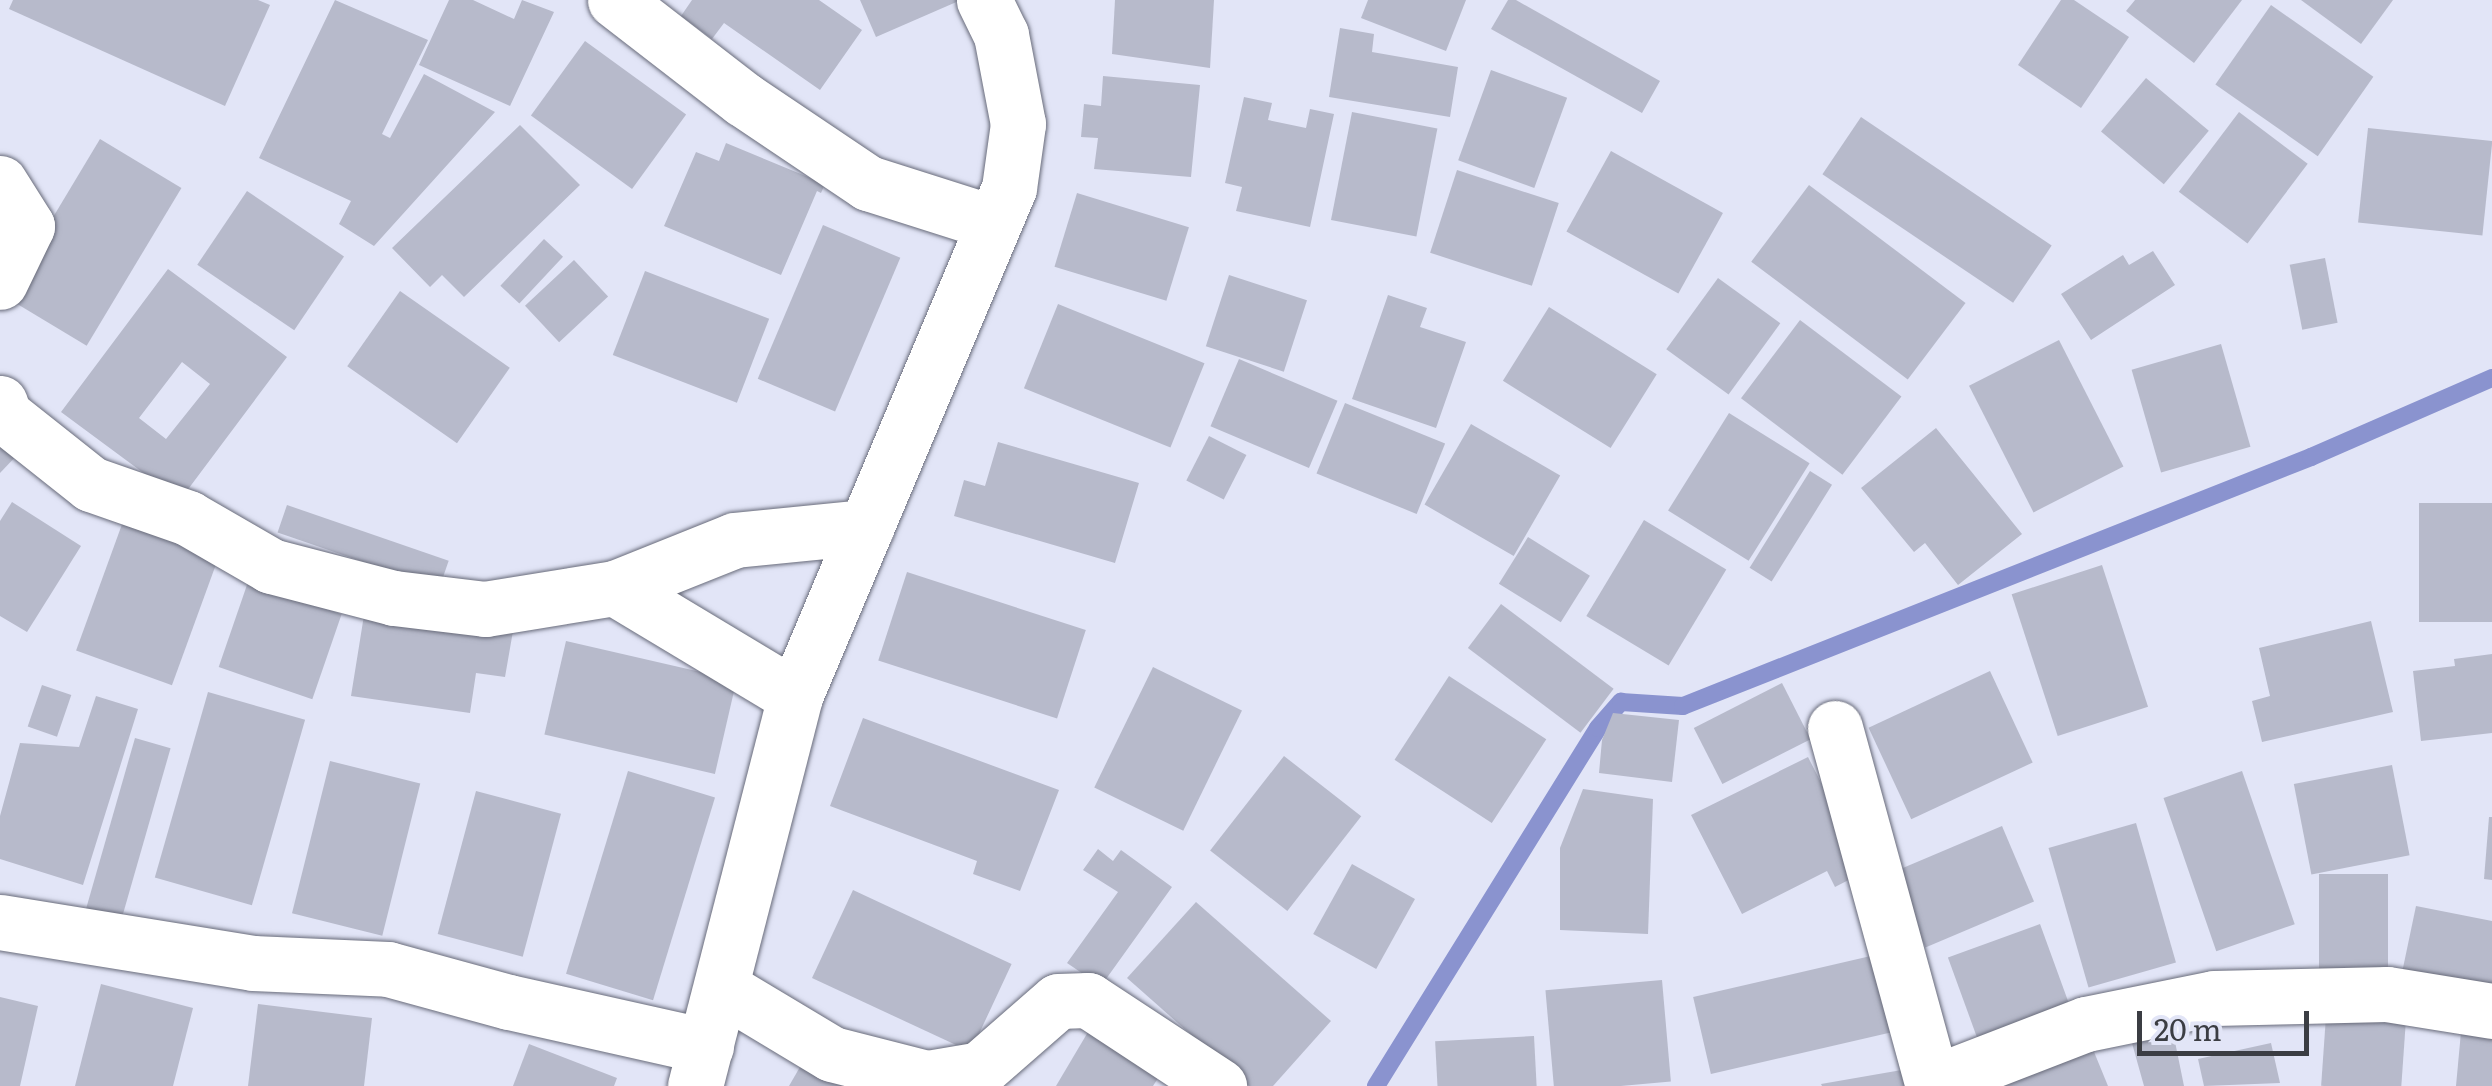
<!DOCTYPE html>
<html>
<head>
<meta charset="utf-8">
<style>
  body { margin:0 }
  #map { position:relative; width:2492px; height:1086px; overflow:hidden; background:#e2e5f7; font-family:Literata,serif }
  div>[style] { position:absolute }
  .stream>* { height:18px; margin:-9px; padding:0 9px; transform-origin:9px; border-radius:9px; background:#8a93cf }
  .building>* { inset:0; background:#b7bacb; transform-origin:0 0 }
  .roads { filter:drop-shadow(0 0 2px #686b7a) drop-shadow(0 0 2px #686b7a) }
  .minor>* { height:55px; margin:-27.5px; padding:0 27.5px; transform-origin:27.5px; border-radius:27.5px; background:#fff }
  span { translate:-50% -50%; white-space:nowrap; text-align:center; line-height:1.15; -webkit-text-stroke:10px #e2e5f7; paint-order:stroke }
  .scale { position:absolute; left:2137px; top:1011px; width:172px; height:45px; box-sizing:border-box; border:5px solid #3b3d43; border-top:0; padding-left:12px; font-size:30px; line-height:35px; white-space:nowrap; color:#3b3d43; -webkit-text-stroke:8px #e2e5f7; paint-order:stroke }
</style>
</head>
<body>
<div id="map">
  <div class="stream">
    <i style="left:1376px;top:1086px;width:421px;rotate:-58.2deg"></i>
    <i style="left:1598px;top:728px;width:35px;rotate:-49deg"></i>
    <i style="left:1621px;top:702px;width:62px;rotate:3.7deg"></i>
    <i style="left:1683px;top:706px;width:676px;rotate:-21.63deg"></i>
    <i style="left:2311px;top:457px;width:197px;rotate:-23.6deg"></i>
  </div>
  <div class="building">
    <i style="clip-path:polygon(13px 0,258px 0,270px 5px,225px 106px,9px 9px)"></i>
    <i style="clip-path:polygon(335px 0,428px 40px,382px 134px,390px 138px,424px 74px,495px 112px,374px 246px,339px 224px,351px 201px,259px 158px)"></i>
    <i style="clip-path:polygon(449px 0,473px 0,514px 19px,522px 0,554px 12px,510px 106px,419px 65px)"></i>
    <i style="clip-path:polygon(692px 0,819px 0,862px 30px,820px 90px,724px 23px,712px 39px,681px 16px)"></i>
    <i style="clip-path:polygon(860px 0,961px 0,876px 37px)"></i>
    <i style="clip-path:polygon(1115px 0,1214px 0,1210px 68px,1112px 54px)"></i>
    <i style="clip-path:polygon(1368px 0,1466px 0,1446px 51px,1361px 18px)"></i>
    <i style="clip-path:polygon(1508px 0,1516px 0,1660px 81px,1642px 113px,1491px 29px)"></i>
    <i style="clip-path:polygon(2061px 0,2074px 0,2129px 37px,2081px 108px,2018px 65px)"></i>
    <i style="clip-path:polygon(2135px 0,2242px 0,2194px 63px,2126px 11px)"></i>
    <i style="clip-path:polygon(2301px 0,2393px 0,2361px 44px)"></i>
    <i style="left:2271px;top:5px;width:125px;height:97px;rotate:35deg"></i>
    <i style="clip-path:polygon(1340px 28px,1374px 34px,1372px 52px,1458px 67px,1450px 117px,1329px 97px)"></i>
    <i style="left:585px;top:41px;width:125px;height:92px;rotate:36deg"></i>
    <i style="left:1491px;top:70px;width:81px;height:96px;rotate:20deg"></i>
    <i style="clip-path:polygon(1103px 76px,1200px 85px,1191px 177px,1094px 169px,1098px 138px,1081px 137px,1084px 104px,1101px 106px)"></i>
    <i style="left:2146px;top:78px;width:82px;height:70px;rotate:40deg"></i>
    <i style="clip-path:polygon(1244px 97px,1272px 103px,1268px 120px,1306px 128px,1310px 109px,1334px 114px,1310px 227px,1236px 211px,1242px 187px,1225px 183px)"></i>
    <i style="left:1352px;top:112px;width:87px;height:110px;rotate:11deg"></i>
    <i style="left:2239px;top:112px;width:86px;height:100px;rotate:37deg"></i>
    <i style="left:1861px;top:117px;width:230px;height:69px;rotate:34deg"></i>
    <i style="clip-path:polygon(520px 125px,580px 185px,464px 297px,442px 275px,430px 287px,392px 248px)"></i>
    <i style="left:2368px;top:128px;width:125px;height:95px;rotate:6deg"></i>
    <i style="left:100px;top:139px;width:95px;height:184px;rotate:31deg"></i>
    <i style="clip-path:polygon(726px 143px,825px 184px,821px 193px,817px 191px,781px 275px,664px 226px,696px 152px,719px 161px)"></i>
    <i style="left:1611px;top:151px;width:128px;height:92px;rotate:29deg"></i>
    <i style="left:1457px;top:170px;width:107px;height:87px;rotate:18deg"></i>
    <i style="left:1809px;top:185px;width:196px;height:96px;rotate:37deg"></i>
    <i style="left:247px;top:191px;width:117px;height:89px;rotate:34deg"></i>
    <i style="left:1077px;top:193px;width:117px;height:77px;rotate:17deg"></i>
    <i style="left:823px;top:225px;width:84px;height:167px;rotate:23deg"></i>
    <i style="left:544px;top:239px;width:26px;height:64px;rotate:43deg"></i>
    <i style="clip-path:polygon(2153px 251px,2175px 285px,2091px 340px,2061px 294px,2123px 255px,2129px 265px)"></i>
    <i style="left:2325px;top:258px;width:66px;height:36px;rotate:79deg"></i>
    <i style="left:574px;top:260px;width:50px;height:67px;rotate:47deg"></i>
    <i style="clip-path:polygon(evenodd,168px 269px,287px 357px,180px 500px,61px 412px,168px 269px,182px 362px,210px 384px,166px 439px,139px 418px,182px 362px)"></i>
    <i style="left:645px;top:271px;width:133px;height:90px;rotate:21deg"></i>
    <i style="left:1229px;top:275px;width:82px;height:75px;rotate:18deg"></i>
    <i style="left:1718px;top:278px;width:77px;height:88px;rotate:36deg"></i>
    <i style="left:400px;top:291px;width:134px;height:92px;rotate:35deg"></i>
    <i style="clip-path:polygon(1388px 295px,1427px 308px,1420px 327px,1466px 342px,1436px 428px,1352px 399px)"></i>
    <i style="left:1058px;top:304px;width:158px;height:91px;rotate:22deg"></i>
    <i style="left:1549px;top:307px;width:127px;height:87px;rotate:32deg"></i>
    <i style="left:1800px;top:320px;width:127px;height:98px;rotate:37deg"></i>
    <i style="left:2059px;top:340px;width:142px;height:101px;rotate:63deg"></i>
    <i style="left:2221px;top:344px;width:107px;height:93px;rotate:74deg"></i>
    <i style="left:1239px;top:359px;width:107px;height:73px;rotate:23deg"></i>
    <i style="left:1345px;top:403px;width:108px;height:76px;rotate:22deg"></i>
    <i style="left:1729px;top:413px;width:95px;height:115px;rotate:32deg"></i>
    <i style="left:1471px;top:424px;width:103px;height:93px;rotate:30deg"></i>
    <i style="clip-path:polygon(1936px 428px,2022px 534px,1958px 585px,1925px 543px,1914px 552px,1861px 488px)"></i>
    <i style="clip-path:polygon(0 432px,20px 452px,0 473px)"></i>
    <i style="left:1209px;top:436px;width:42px;height:50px;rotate:27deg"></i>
    <i style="clip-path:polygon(998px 442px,1139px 483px,1115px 563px,954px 516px,964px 480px,985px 486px)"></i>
    <i style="left:1810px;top:471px;width:26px;height:114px;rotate:32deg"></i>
    <i style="clip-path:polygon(12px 502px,81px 546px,27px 632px,0 616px,0 521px)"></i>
    <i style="left:2492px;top:503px;width:119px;height:73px;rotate:90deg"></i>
    <i style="left:287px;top:505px;width:171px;height:29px;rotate:19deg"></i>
    <i style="left:125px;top:516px;width:102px;height:143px;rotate:20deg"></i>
    <i style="left:1644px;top:520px;width:96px;height:112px;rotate:31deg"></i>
    <i style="left:1528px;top:537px;width:73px;height:55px;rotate:32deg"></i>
    <i style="left:2102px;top:565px;width:149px;height:95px;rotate:72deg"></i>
    <i style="left:907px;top:572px;width:188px;height:93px;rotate:18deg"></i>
    <i style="left:248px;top:582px;width:99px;height:90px;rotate:19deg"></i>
    <i style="left:1501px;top:604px;width:141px;height:55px;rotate:37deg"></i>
    <i style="clip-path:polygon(365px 609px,513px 631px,505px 677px,476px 673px,470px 713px,351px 696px)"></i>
    <i style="clip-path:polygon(2371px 621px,2393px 712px,2262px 742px,2252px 701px,2270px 696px,2259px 648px)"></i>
    <i style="left:566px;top:641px;width:175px;height:96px;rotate:13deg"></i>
    <i style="clip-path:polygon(2492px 654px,2492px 733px,2421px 741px,2413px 671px,2455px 666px,2454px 659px)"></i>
    <i style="left:1153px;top:667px;width:99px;height:134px;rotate:26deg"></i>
    <i style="left:1990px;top:671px;width:101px;height:134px;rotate:65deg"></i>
    <i style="left:1449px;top:676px;width:116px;height:100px;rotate:33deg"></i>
    <i style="left:1782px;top:683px;width:63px;height:99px;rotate:63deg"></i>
    <i style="left:42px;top:685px;width:31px;height:44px;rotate:19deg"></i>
    <i style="left:208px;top:692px;width:101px;height:193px;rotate:16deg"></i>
    <i style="clip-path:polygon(96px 696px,138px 709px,83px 885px,0 859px,0 816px,20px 743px,79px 747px)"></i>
    <i style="clip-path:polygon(1613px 713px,1679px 720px,1672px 782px,1599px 773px,1602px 740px)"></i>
    <i style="clip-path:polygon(863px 718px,1059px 790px,1020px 891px,973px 874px,977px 861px,830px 806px)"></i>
    <i style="left:135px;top:738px;width:37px;height:190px;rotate:16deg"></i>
    <i style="left:1284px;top:756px;width:98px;height:120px;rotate:38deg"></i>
    <i style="clip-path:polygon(1808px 757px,1866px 871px,1835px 887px,1827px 871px,1742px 914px,1691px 815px)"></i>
    <i style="left:330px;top:761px;width:93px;height:157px;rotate:14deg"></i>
    <i style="left:2392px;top:765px;width:92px;height:100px;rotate:79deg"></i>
    <i style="left:628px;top:771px;width:91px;height:212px;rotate:17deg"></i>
    <i style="left:2242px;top:771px;width:162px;height:83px;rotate:71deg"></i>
    <i style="clip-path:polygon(1583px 789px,1653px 799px,1648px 934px,1560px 930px,1560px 848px)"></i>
    <i style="left:476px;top:791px;width:88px;height:148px;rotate:15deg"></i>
    <i style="clip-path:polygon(2489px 817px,2492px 817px,2492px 880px,2484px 879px)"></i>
    <i style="left:2136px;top:823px;width:145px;height:91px;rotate:74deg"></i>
    <i style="left:2002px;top:826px;width:82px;height:118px;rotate:67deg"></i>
    <i style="clip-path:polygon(1098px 849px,1113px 861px,1121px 850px,1172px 887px,1101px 986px,1067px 963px,1118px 892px,1083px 870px)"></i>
    <i style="left:1352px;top:864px;width:72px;height:80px;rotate:29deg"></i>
    <i style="left:2319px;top:874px;width:69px;height:104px"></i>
    <i style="left:853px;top:890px;width:175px;height:97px;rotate:25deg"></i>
    <i style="clip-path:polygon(1196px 902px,1331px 1021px,1273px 1086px,1249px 1086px,1127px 978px)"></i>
    <i style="clip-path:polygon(2416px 906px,2492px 921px,2492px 1005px,2399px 987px)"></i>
    <i style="left:2040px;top:924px;width:100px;height:98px;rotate:70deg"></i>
    <i style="left:1888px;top:952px;width:79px;height:200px;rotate:77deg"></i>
    <i style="left:1662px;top:980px;width:102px;height:117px;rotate:85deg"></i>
    <i style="clip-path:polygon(101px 984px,193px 1008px,173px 1086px,75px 1086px)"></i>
    <i style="clip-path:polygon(0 997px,38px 1006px,20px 1086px,0 1086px)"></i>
    <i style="left:2327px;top:1002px;width:80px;height:84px;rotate:4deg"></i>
    <i style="clip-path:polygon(258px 1004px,372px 1018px,364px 1086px,248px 1086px)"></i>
    <i style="clip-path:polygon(2462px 1021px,2492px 1023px,2492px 1086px,2456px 1086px)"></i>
    <i style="clip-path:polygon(2172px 1027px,2184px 1086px,2144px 1086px,2130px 1036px)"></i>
    <i style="clip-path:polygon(1088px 1032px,1160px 1075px,1153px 1086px,1056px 1086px)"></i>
    <i style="left:1534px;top:1036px;width:50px;height:99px;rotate:87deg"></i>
    <i style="clip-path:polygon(2271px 1043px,2280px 1083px,2204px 1086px,2198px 1059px)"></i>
    <i style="clip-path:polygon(529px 1044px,617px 1078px,614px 1086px,513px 1086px)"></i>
    <i style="clip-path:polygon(2092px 1047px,2108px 1086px,1994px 1086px)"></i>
    <i style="clip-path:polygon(804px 1060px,852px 1086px,789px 1086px)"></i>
    <i style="clip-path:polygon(1919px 1067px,1922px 1086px,1822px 1086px,1821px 1084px)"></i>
  </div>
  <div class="roads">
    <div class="minor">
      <i style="left:615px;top:0;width:162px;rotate:37.7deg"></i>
      <i style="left:743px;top:99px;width:151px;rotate:33.9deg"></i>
      <i style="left:868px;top:183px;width:132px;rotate:17.6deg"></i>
      <i style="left:0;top:183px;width:51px;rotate:57.9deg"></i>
      <i style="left:27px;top:226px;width:62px;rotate:115.7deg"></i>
      <i style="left:0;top:403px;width:13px;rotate:72deg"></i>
      <i style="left:4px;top:415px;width:111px;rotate:38.4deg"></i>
      <i style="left:91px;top:484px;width:103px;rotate:19.3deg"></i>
      <i style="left:188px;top:518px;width:96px;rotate:30deg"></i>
      <i style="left:271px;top:566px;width:127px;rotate:14.6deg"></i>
      <i style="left:394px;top:598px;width:92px;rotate:6.9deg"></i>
      <i style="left:485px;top:609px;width:132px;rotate:-9.2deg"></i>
      <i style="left:615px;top:588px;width:129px;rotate:-21.8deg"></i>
      <i style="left:735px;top:540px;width:132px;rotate:-5.7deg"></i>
      <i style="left:615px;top:588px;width:210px;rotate:31deg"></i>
      <i style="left:1835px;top:728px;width:371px;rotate:74.7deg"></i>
      <i style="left:0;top:922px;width:256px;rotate:9.2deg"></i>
      <i style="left:253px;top:963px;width:135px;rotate:2.5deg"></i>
      <i style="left:388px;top:969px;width:125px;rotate:15.3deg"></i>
      <i style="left:509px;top:1002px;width:202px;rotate:12.6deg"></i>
      <i style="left:722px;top:988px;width:128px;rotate:31deg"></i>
      <i style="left:832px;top:1054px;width:98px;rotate:14.2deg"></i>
      <i style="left:927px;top:1078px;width:54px;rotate:-9.6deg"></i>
      <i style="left:980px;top:1069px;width:103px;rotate:-41.1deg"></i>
      <i style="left:1058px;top:1001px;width:30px;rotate:-2deg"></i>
      <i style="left:1088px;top:1000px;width:157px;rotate:33.3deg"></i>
      <i style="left:1933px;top:1083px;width:164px;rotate:-21.1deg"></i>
      <i style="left:2086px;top:1024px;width:131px;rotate:-11.5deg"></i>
      <i style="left:2214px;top:998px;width:173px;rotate:-1.3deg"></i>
      <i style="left:2387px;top:994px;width:106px;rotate:9.2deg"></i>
      <i style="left:695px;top:1086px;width:403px;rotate:-75.6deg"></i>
      <i style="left:795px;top:696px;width:551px;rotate:-67.16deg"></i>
      <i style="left:1009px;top:188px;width:65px;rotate:-82deg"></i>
      <i style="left:1018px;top:124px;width:91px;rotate:-100.8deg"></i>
      <i style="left:1001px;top:35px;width:39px;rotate:-116deg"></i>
    </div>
  </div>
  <div class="scale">20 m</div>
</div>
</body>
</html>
